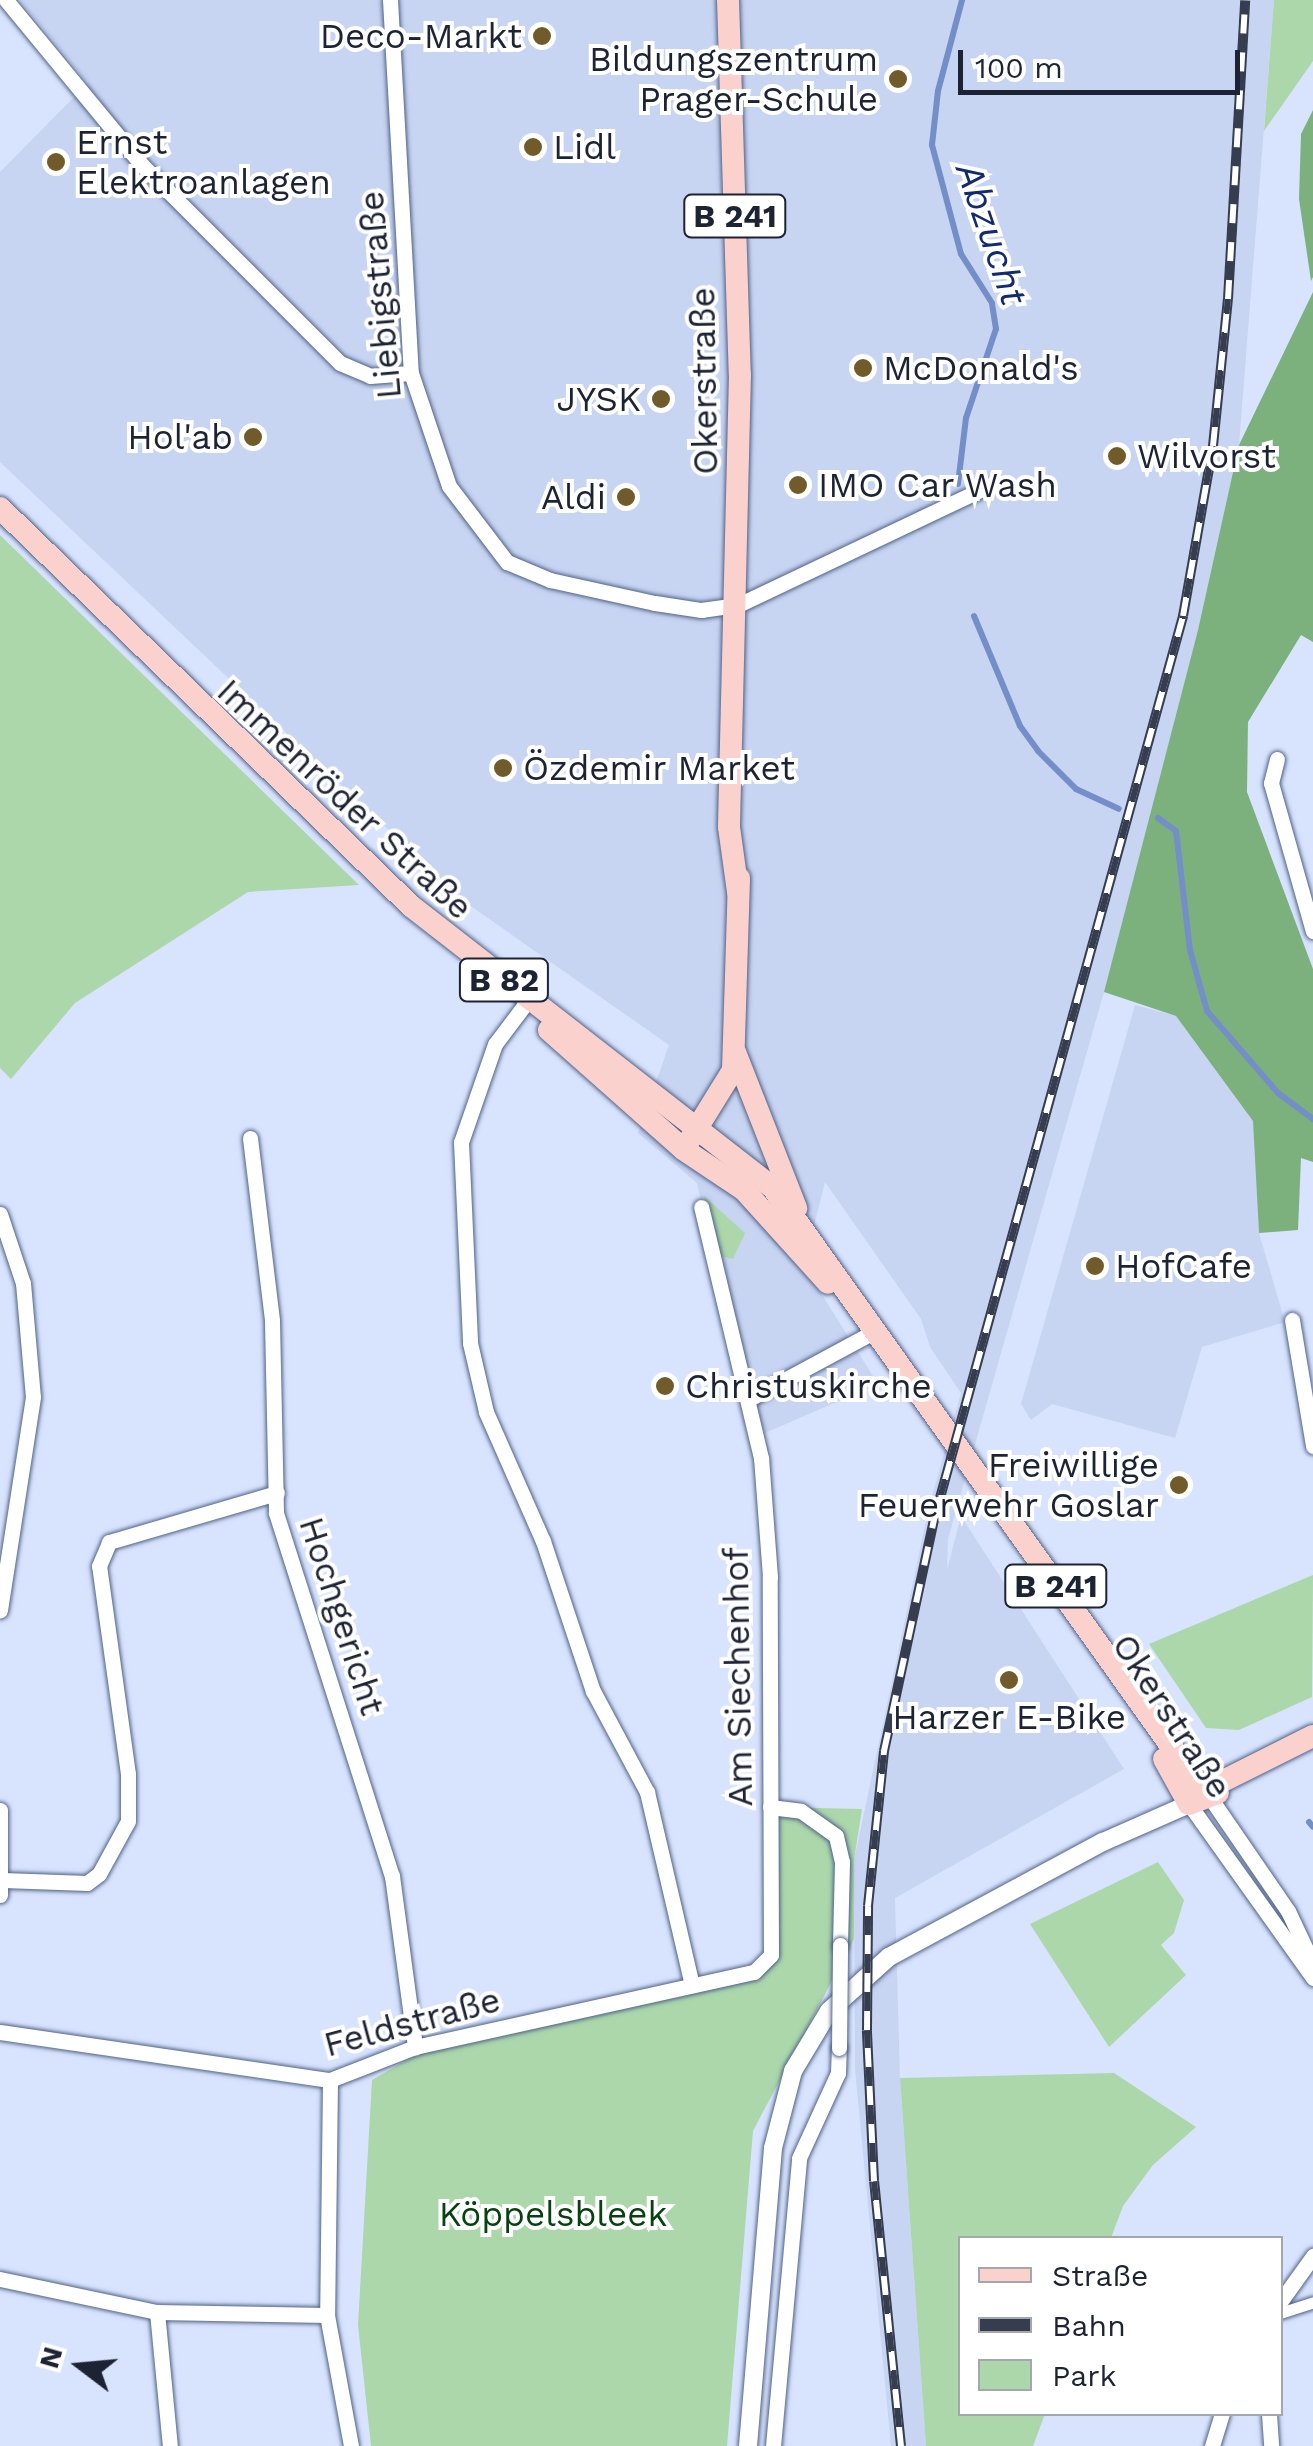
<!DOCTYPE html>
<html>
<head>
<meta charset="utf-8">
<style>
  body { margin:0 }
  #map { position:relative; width:1313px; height:2446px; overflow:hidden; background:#d8e4fe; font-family:"Work Sans",sans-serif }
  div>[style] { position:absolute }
  .built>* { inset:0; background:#c7d4f2 }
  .green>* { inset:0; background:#abd7ab }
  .forest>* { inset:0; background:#7cb17d }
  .stream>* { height:6px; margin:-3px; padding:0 3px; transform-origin:3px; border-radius:3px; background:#748ec8 }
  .roads { filter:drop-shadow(0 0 2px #506287) drop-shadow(0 0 2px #506287) }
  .pedestrian>* { height:11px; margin:-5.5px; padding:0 5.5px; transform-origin:5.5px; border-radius:5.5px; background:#fff }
  .minor>* { height:15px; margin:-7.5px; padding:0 7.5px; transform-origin:7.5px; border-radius:7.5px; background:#fff }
  .tertiary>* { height:18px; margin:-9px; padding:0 9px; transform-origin:9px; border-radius:9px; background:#fff }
  .primary>* { height:22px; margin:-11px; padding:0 11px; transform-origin:11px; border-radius:11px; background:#fad1cd }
  .rail>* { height:10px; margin-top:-5px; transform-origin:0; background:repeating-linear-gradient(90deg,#fff 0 19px,#353d4e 0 38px); box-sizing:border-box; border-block:2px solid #353d4e }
  .bridges { filter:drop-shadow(0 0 2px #506287) drop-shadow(0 0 2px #506287) }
  .minor-bridge>* { height:15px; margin:-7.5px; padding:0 7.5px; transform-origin:7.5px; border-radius:7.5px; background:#fff }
  .dots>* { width:28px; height:28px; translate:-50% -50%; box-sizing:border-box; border:5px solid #fff; border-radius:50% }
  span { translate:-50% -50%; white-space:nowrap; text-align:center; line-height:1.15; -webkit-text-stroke:8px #fff; paint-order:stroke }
  .shield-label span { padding:2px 8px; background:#fff; border:2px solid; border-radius:8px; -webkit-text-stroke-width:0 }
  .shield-label { font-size:32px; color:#1c2333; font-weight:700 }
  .poi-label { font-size:35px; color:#1c2333 }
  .right { translate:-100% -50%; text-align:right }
  .left { translate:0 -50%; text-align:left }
  .street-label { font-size:35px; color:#1c2333 }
  .park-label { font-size:35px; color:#084211 }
  .water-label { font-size:38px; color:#122a6e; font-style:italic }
  .legend { position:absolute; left:958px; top:2236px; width:325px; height:180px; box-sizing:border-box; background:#fff; border:2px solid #a4a7ad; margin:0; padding:12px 18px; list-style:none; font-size:30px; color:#1c2333 }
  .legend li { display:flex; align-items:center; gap:20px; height:50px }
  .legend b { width:50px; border:2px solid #a4a7ad }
  .north { position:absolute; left:30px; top:2316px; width:100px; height:100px; -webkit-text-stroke:8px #fff; paint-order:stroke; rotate:286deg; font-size:28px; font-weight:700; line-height:40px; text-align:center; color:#1c2333 }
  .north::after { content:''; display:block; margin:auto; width:35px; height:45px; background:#1c2333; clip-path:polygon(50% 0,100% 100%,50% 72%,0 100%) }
  .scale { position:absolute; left:958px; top:50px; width:282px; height:45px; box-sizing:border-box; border:5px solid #1c2333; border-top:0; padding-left:12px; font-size:30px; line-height:35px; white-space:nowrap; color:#1c2333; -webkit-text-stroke:8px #fff; paint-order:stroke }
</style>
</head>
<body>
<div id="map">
  <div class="built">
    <i style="clip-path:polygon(20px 0,1274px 0,1239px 445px,1198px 630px,1104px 992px,948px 1539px,947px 1570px,961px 1516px,1124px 1769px,895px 1898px,900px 2079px,926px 2446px,891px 2446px,855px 2069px,854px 1860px,929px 1507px,961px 1393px,930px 1347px,921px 1319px,825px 1182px,804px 1266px,878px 1384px,765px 1433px,717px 1275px,697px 1183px,638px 1133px,669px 1045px,465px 902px,0 462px,0 172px,88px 83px)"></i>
    <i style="clip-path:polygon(1135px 1005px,1176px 1016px,1254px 1121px,1259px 1233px,1285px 1322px,1202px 1347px,1175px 1438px,1052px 1404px,1031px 1420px,1021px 1404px)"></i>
  </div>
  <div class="green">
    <i style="clip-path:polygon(1274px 0,1313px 0,1313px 61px,1264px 131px)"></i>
    <i style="clip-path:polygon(0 535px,359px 885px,248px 892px,75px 1003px,11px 1079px,0 1068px)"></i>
    <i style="clip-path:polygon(704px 1196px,745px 1233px,733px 1259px,720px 1256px)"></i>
    <i style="clip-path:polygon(1313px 1575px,1312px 1697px,1239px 1730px,1206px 1728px,1149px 1644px)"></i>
    <i style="clip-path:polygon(770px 1807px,862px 1809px,854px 1860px,854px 1939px,753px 2131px,727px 2446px,371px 2446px,358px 2325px,372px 2080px,436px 2043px,754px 1972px,771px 1955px)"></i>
    <i style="clip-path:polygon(1158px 1862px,1184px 1900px,1174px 1933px,1161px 1945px,1186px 1975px,1109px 2047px,1030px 1924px)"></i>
    <i style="clip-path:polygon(1114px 2073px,1196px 2127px,1153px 2165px,1123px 2206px,1111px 2238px,961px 2238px,961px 2414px,1045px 2414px,1033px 2446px,926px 2446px,900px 2078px)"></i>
  </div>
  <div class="forest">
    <i style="clip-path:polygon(1313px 110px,1313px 277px,1311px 281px,1299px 199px,1301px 134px)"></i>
    <i style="clip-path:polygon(1313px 292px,1313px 642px,1301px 635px,1248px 722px,1247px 792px,1313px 969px,1313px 1162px,1301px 1158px,1298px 1230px,1259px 1233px,1253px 1121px,1176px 1016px,1104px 992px,1198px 630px,1239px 445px)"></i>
  </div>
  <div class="stream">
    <i style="left:958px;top:484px;width:66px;rotate:-83.1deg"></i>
    <i style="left:966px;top:418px;width:94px;rotate:-71.4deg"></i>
    <i style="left:996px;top:329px;width:26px;rotate:-99deg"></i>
    <i style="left:992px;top:303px;width:58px;rotate:-122.3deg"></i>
    <i style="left:961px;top:254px;width:113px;rotate:-104.9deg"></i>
    <i style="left:932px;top:145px;width:54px;rotate:-83.7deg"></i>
    <i style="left:938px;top:91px;width:94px;rotate:-75.2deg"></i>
    <i style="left:974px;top:616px;width:119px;rotate:67.3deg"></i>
    <i style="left:1020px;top:726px;width:31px;rotate:54deg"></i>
    <i style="left:1038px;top:751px;width:54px;rotate:45deg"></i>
    <i style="left:1076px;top:789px;width:47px;rotate:24.9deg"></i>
    <i style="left:1158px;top:818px;width:22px;rotate:36deg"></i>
    <i style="left:1176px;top:831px;width:120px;rotate:83.3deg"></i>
    <i style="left:1190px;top:950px;width:63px;rotate:74.4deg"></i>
    <i style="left:1207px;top:1011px;width:108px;rotate:49.1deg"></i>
    <i style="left:1278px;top:1093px;width:44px;rotate:36.6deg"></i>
    <i style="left:1309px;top:1822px;width:6px;rotate:51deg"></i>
  </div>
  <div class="roads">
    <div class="pedestrian">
      <i style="left:1280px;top:2313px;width:35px;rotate:-18deg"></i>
    </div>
    <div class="minor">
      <i style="left:6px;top:0;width:212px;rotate:50.5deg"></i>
      <i style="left:141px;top:164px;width:281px;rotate:45deg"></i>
      <i style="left:340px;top:363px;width:33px;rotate:23deg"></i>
      <i style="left:370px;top:376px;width:41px;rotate:-4.2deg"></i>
      <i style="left:390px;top:0;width:374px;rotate:86.8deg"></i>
      <i style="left:411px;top:373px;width:119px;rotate:71.4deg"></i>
      <i style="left:449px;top:486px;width:96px;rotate:52.7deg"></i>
      <i style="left:507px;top:562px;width:47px;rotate:22.7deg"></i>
      <i style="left:550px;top:580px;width:107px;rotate:12.4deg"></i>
      <i style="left:655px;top:603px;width:47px;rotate:8.7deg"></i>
      <i style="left:701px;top:610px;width:37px;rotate:-8deg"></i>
      <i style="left:738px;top:605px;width:278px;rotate:-25.4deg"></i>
      <i style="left:1277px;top:759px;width:25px;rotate:104deg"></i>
      <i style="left:1271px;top:783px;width:154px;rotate:74.2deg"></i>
      <i style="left:523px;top:1007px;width:46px;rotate:127.1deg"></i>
      <i style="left:495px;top:1044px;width:104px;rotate:109.1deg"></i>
      <i style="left:461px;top:1142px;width:201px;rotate:87.4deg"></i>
      <i style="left:470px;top:1343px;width:71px;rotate:76.9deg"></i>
      <i style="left:486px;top:1412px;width:141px;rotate:66.2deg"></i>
      <i style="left:543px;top:1541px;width:158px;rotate:71.6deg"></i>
      <i style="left:593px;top:1691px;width:115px;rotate:61.9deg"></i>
      <i style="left:647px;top:1792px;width:198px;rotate:76.9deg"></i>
      <i style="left:250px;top:1138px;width:184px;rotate:83.1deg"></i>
      <i style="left:272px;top:1321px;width:192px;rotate:88.8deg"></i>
      <i style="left:276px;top:1513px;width:381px;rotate:72.3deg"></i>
      <i style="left:392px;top:1876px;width:173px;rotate:82.3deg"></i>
      <i style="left:0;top:1214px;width:73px;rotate:71.6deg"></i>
      <i style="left:23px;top:1283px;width:114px;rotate:85deg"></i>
      <i style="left:33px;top:1397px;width:216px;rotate:98.8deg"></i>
      <i style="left:1292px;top:1320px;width:128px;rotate:80.5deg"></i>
      <i style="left:749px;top:1399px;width:135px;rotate:-28.3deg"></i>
      <i style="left:1209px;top:1796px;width:140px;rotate:55.5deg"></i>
      <i style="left:1288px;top:1911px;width:59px;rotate:64.7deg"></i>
      <i style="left:1189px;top:1804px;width:214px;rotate:54.5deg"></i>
      <i style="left:770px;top:1807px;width:31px;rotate:7deg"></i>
      <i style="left:801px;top:1811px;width:43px;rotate:35.5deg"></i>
      <i style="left:836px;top:1836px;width:27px;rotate:77deg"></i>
      <i style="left:842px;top:1862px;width:83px;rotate:91.4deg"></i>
      <i style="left:0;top:1810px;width:85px;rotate:90deg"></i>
      <i style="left:3px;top:1880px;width:84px;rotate:2deg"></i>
      <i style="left:87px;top:1883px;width:15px;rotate:-37deg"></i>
      <i style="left:99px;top:1874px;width:60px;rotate:-61.3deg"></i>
      <i style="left:128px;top:1821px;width:47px;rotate:-90deg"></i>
      <i style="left:128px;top:1774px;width:210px;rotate:-97.9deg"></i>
      <i style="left:99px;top:1566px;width:26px;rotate:-67deg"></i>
      <i style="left:109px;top:1542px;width:175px;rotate:-16.3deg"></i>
      <i style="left:0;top:2032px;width:333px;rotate:8.3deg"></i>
      <i style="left:330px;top:2080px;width:91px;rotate:-21.2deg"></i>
      <i style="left:415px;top:2047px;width:347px;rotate:-12.5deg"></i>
      <i style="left:754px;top:1972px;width:24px;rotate:-45deg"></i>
      <i style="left:771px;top:1955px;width:378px;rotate:-90.2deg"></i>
      <i style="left:770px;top:1577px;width:119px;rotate:-94.3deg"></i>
      <i style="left:761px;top:1458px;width:258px;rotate:-103.4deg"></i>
      <i style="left:330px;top:2080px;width:235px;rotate:90.7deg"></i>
      <i style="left:327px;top:2315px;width:133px;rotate:79.6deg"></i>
      <i style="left:0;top:2279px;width:160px;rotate:11.9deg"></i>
      <i style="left:157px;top:2312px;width:170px;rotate:1deg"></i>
      <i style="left:1280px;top:2302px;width:57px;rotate:-54.3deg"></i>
      <i style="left:157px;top:2312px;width:135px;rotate:84.5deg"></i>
      <i style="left:1269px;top:2414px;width:32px;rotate:86deg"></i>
      <i style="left:773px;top:2446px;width:289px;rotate:-84.8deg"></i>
      <i style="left:799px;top:2158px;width:94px;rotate:-65.4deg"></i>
      <i style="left:838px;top:2073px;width:25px;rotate:-88deg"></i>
      <i style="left:1212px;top:2446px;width:34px;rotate:-73deg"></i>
    </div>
    <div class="tertiary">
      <i style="left:748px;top:2446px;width:299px;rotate:-85.2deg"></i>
      <i style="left:773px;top:2148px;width:80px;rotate:-75.4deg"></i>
      <i style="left:793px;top:2071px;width:70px;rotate:-59deg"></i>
      <i style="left:829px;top:2011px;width:81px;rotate:-42deg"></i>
      <i style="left:889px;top:1957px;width:243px;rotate:-28.3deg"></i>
      <i style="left:1103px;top:1842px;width:94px;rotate:-23.8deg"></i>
    </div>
    <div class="primary">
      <i style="left:728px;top:0;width:374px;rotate:88.2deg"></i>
      <i style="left:740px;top:374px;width:453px;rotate:91.4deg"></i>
      <i style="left:729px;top:827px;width:66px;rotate:82.1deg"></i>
      <i style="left:0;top:508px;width:572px;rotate:44.08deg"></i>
      <i style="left:411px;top:906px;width:459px;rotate:37.9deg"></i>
      <i style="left:773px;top:1188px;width:741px;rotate:54.51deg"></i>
      <i style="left:1203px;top:1791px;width:123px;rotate:-26.6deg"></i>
      <i style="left:549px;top:1030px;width:179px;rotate:41.6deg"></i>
      <i style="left:683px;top:1149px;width:73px;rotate:33.9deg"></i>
      <i style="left:744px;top:1190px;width:125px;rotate:47.9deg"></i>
      <i style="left:735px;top:1052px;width:168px;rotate:68.6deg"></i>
      <i style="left:691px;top:1138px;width:80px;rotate:-58.3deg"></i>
      <i style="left:733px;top:1070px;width:192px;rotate:-88.2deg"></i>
      <i style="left:1164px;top:1759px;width:51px;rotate:60.9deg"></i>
      <i style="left:1189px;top:1804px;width:31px;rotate:-21deg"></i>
    </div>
  </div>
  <div class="rail">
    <i style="left:901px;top:2446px;width:266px;rotate:-95.8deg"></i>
    <i style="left:874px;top:2181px;width:151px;rotate:-92.7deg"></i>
    <i style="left:867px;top:2030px;width:124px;rotate:-89.5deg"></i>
    <i style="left:868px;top:1906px;width:156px;rotate:-84.1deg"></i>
    <i style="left:884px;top:1751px;width:240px;rotate:-77.8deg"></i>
    <i style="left:935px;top:1516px;width:934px;rotate:-74.59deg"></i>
    <i style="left:1183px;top:616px;width:173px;rotate:-80deg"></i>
    <i style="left:1213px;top:446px;width:148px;rotate:-84.2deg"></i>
    <i style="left:1228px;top:299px;width:299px;rotate:-86.7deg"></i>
  </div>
  <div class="bridges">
    <div class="minor-bridge">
      <i style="left:839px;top:2048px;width:103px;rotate:-89.4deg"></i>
    </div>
  </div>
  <div class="dots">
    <i style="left:542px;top:36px;background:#715b2b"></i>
    <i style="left:898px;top:79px;background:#715b2b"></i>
    <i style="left:533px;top:147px;background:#715b2b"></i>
    <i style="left:56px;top:162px;background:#715b2b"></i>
    <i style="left:863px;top:368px;background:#715b2b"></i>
    <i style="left:661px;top:399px;background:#715b2b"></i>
    <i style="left:253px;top:437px;background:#715b2b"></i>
    <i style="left:1117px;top:456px;background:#715b2b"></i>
    <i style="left:798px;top:485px;background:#715b2b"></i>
    <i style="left:626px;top:497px;background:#715b2b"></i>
    <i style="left:503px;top:768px;background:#715b2b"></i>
    <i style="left:1095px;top:1266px;background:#715b2b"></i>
    <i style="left:665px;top:1386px;background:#715b2b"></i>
    <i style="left:1179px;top:1485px;background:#715b2b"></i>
    <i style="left:1009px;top:1680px;background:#715b2b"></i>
  </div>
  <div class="shield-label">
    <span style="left:735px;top:216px">B 241</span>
    <span style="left:504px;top:980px">B 82</span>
    <span style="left:1056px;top:1586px">B 241</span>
  </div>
  <div class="poi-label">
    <span class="right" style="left:522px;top:36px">Deco-Markt</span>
    <span class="right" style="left:878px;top:79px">Bildungszentrum<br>Prager-Schule</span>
    <span class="left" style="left:76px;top:162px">Ernst<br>Elektroanlagen</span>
    <span class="left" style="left:553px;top:147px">Lidl</span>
    <span class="left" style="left:883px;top:368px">McDonald's</span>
    <span class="right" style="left:641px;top:399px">JYSK</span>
    <span class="right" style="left:233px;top:437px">Hol'ab</span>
    <span class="left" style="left:1137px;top:456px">Wilvorst</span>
    <span class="left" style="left:818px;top:485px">IMO Car Wash</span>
    <span class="right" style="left:606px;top:497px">Aldi</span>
    <span class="left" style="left:523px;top:768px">Özdemir Market</span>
    <span class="left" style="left:1115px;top:1266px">HofCafe</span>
    <span class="left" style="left:685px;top:1386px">Christuskirche</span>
    <span class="right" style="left:1159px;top:1485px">Freiwillige<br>Feuerwehr Goslar</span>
    <span style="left:1009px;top:1717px">Harzer E-Bike</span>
  </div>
  <div class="street-label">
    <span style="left:380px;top:295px;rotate:-95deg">Liebigstraße</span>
    <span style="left:704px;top:381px;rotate:-91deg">Okerstraße</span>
    <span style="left:345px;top:799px;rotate:43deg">Immenröder Straße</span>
    <span style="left:342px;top:1616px;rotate:72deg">Hochgericht</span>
    <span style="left:738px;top:1677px;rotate:-91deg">Am Siechenhof</span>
    <span style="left:1172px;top:1716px;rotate:57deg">Okerstraße</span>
    <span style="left:412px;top:2022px;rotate:-15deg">Feldstraße</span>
  </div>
  <div class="park-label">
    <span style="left:553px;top:2214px">Köppelsbleek</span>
  </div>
  <div class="water-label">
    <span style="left:991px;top:234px;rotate:71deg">Abzucht</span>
  </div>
  <ul class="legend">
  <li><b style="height:12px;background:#fad1cd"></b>Straße</li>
  <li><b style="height:12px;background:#353d4e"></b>Bahn</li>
  <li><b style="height:28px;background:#abd7ab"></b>Park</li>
  </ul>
  <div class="north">N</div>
  <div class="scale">100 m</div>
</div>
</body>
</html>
